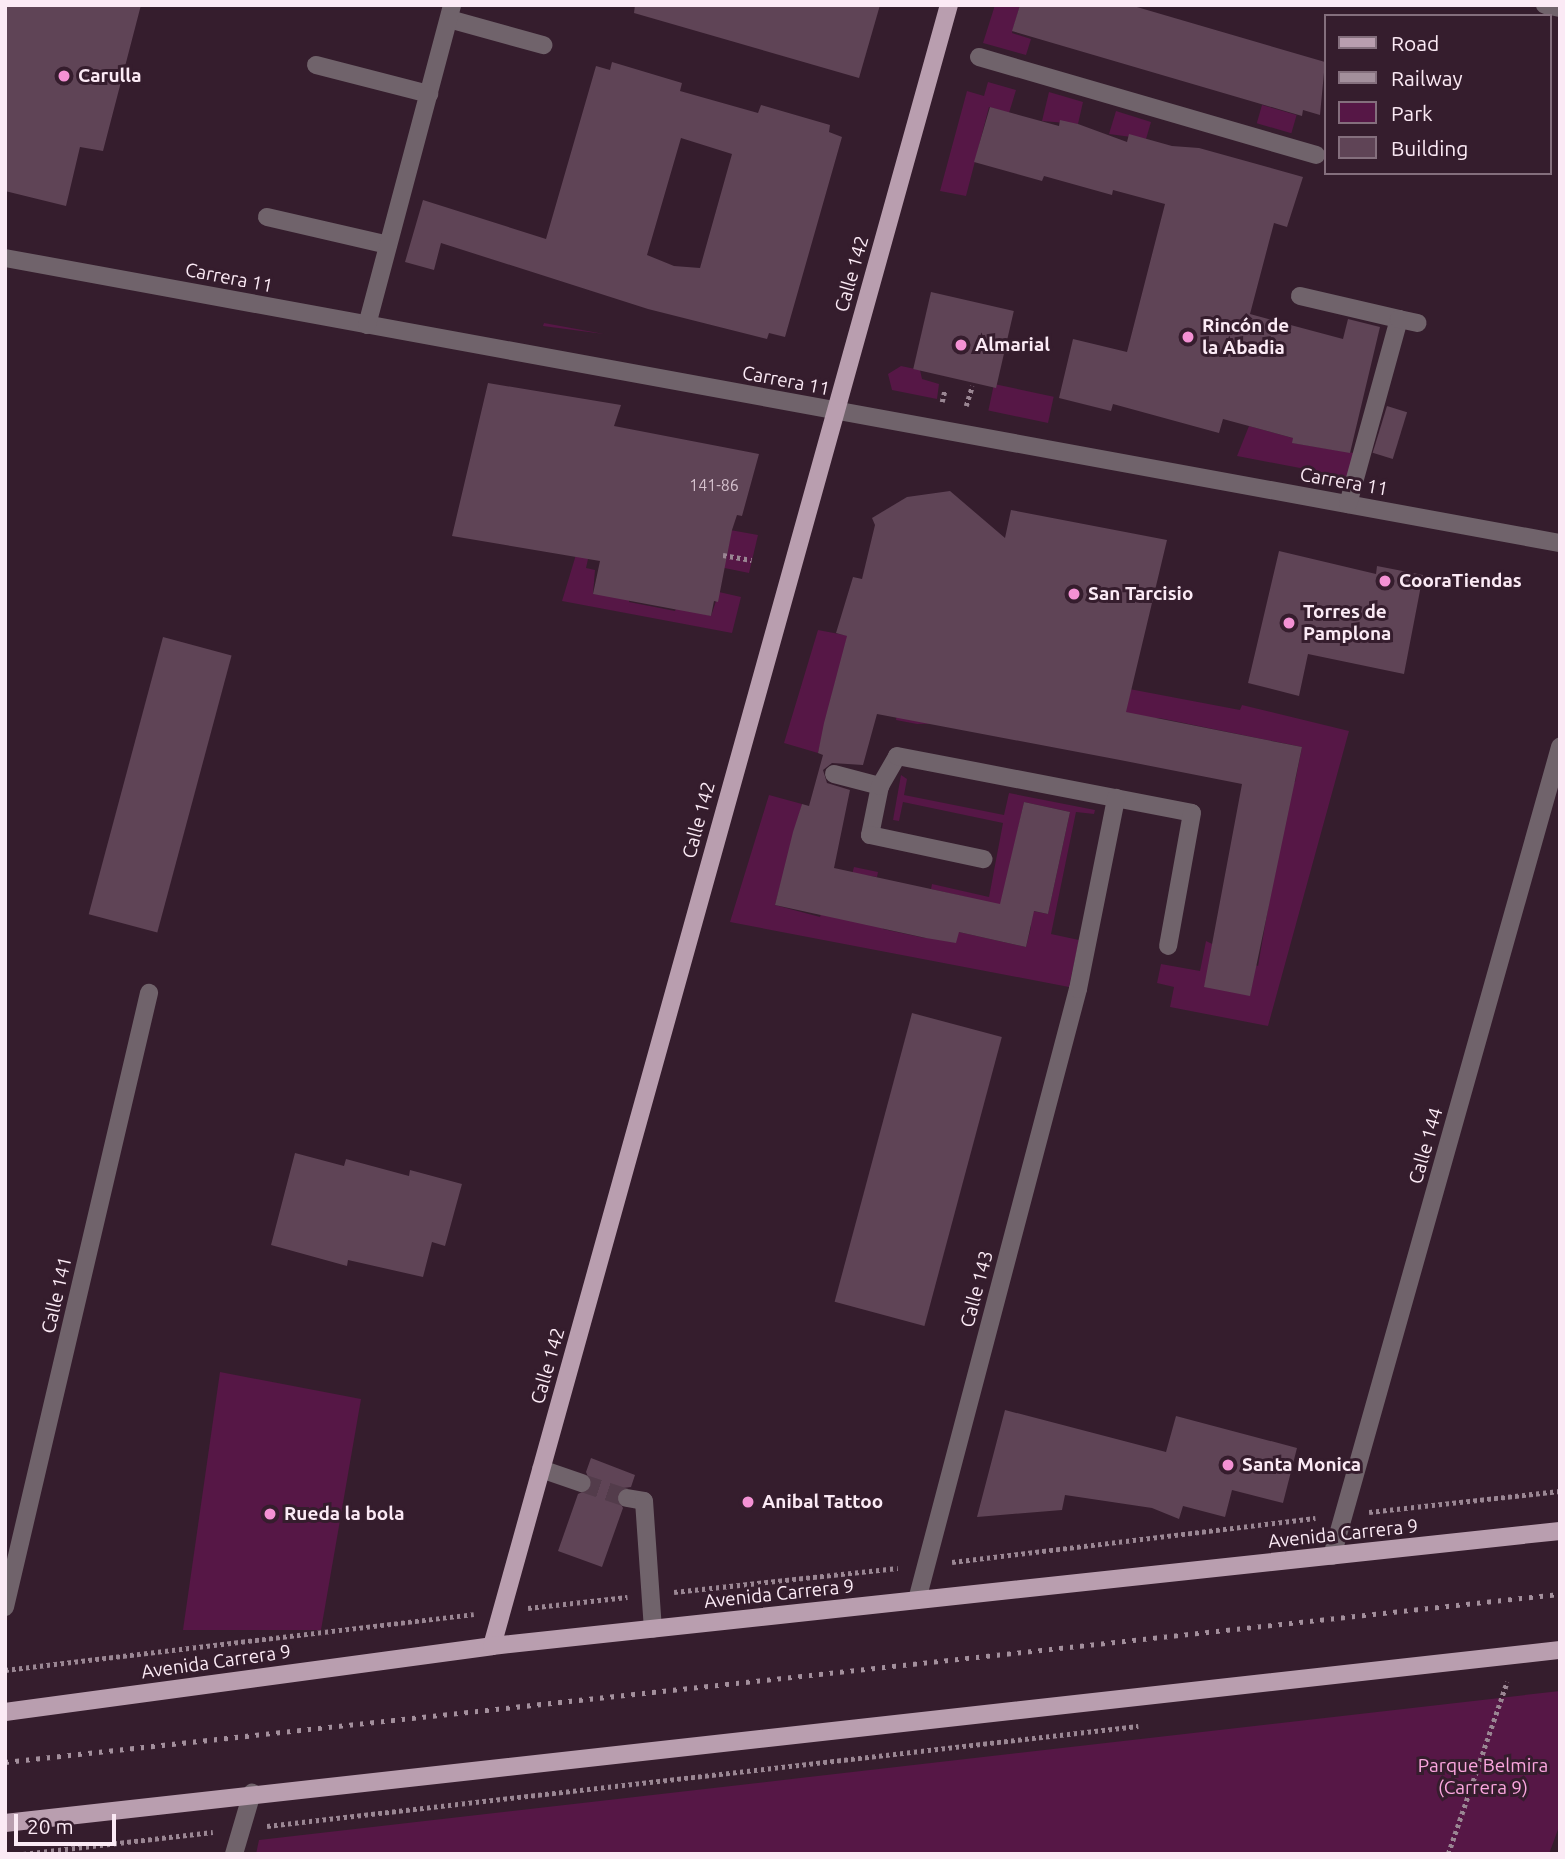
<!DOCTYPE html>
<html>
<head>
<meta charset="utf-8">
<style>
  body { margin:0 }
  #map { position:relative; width:1565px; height:1859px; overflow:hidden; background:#351d2d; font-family:Ubuntu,sans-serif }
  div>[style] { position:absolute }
  .green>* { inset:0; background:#561746; transform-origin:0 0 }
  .building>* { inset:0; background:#5f4456; transform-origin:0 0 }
  .minor-tunnel>* { height:18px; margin-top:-9px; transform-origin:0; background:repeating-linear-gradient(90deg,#533c4b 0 18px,transparent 0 27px) }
  .path>* { height:4.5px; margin-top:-2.25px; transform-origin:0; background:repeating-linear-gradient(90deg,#9a8693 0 3.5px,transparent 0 7px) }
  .minor>* { height:18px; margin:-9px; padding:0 9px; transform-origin:9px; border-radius:9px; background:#70636b }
  .major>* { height:18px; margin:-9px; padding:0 9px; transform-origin:9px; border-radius:9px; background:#b99eaf }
  .rail>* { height:5px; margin-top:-2.5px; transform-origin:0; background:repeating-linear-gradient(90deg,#a38f9c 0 3.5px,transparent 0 10.5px) }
  .dots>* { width:19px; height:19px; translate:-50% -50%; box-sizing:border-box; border:4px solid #351d2d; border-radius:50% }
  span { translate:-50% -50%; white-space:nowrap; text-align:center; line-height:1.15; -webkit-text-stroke:6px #351d2d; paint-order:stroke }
  .number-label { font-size:16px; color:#d4c0cd }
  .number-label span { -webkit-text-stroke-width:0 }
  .poi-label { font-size:19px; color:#fbeaf5; font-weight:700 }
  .left { translate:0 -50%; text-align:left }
  .street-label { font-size:19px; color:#fbeaf5 }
  .park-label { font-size:19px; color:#fba6df }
  .frame { position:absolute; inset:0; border:7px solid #fbeaf5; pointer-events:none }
  .legend { position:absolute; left:1324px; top:14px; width:228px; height:161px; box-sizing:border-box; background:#351d2d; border:2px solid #846f7d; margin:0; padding:9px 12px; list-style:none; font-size:21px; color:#fbeaf5 }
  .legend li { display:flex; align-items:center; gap:14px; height:35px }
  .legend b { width:35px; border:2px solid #846f7d }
  .scale { position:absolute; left:14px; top:1814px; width:102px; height:32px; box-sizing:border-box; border:4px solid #fbeaf5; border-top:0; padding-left:9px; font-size:21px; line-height:24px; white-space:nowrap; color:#fbeaf5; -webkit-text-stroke:5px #351d2d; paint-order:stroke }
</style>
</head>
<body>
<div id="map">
  <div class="green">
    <i style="clip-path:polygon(995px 5px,1020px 5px,1012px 33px,1031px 39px,1026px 55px,983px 43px)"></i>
    <i style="clip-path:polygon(988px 82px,1016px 90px,1009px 113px,989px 107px,966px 196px,940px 191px,967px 91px,984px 96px)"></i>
    <i style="clip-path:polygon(1049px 92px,1083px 102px,1078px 124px,1042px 121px)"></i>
    <i style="left:1262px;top:105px;width:36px;height:19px;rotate:16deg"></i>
    <i style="clip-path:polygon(1116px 111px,1151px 122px,1146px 139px,1109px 134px)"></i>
    <i style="clip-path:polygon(544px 323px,604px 334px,543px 326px)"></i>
    <i style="clip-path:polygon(901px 366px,920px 370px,922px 379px,939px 384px,937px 399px,892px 390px,888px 374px)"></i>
    <i style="left:994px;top:384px;width:61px;height:27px;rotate:12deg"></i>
    <i style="clip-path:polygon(1249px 426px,1293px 438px,1293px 443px,1354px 453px,1347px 477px,1237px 456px)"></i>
    <i style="clip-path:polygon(591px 505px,758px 535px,749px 573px,592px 541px,586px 568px,595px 570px,593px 594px,629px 597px,629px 602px,675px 611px,677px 606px,711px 616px,719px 592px,741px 597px,732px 633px,562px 601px)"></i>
    <i style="clip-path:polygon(818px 630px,1240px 710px,1242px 705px,1349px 731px,1268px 1026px,1170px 1007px,1174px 987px,1157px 983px,1161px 964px,1200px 971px,1206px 941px,1258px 966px,1290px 781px,1295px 782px,1302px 747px,1159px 718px,917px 724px,896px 720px,897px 714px,836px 680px,818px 753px,784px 743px)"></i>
    <i style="clip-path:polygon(901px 775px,907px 779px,904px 795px,1004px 815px,1009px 793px,1095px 810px,1094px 814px,1076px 812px,1051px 934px,1079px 940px,1069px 987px,730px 922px,769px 795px,802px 804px,775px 905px,820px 917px,832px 873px,851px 878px,854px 867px,878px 872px,877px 877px,864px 875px,883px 929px,925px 938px,959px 932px,1026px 947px,1031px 927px,1028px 910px,1048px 914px,1070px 812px,1024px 802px,1002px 904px,963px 911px,966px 897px,931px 889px,932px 884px,989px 897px,1003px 823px,903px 802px,899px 821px,893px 820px)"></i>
    <i style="clip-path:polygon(220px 1372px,361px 1399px,321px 1630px,183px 1630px)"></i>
    <i style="clip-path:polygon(1560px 1691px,1560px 1824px,1549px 1854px,256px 1854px,259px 1840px)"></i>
  </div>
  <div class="building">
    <i style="clip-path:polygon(5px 5px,141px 5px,103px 151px,80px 147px,66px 206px,5px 191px)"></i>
    <i style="clip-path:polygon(635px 5px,880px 5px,859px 78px,634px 13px)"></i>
    <i style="clip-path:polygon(1020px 5px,1130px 5px,1325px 62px,1320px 115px,1303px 110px,1302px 116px,1012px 31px)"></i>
    <i style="clip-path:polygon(evenodd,612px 62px,682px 83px,680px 91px,758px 113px,761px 105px,830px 125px,829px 132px,842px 137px,785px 337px,769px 333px,767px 339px,648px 309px,441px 243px,434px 270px,405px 262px,423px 200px,546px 239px,596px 66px,610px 70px,612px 62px,681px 138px,732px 154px,700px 268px,674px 266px,647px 255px,681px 138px)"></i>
    <i style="clip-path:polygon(990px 107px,1059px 126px,1060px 120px,1078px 124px,1127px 142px,1129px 134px,1172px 146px,1199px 148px,1303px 177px,1287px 227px,1274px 223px,1250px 314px,1343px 339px,1348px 319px,1380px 327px,1350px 453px,1292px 443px,1293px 438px,1223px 419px,1219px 433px,1113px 404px,1111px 411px,1059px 398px,1073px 339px,1127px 352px,1165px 204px,1113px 190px,1112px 195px,1044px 176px,1042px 181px,974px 162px)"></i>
    <i style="left:931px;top:292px;width:85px;height:79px;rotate:13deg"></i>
    <i style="clip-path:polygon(488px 383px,621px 405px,614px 426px,759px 454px,742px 516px,737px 515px,732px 530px,718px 602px,714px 601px,711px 616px,593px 594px,600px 561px,452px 536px)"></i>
    <i style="left:1387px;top:406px;width:21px;height:49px;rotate:17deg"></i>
    <i style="clip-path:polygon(950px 491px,1005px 538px,1011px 510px,1167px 540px,1126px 712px,1302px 747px,1250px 996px,1204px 987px,1242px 784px,1120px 760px,877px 714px,863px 765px,832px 763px,823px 770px,827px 783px,850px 790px,834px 868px,1000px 904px,1024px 802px,1070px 812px,1048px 914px,1034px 911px,1026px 947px,959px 932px,956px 943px,926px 938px,775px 905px,793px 832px,802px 804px,809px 806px,823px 755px,818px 753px,824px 723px,847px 636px,836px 633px,853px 577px,862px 579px,875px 525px,872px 518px,907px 497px)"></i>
    <i style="clip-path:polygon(1279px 551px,1376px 574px,1377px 566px,1423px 575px,1404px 674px,1308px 654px,1299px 696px,1248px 683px)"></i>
    <i style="left:163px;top:637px;width:71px;height:287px;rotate:15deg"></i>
    <i style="left:912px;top:1013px;width:93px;height:299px;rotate:15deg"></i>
    <i style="clip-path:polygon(295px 1153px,344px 1166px,346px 1159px,409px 1176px,410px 1170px,462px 1184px,445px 1246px,432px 1242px,423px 1277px,348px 1260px,347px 1266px,271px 1245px)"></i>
    <i style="clip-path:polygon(1005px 1410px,1166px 1452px,1176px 1416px,1297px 1448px,1283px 1503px,1232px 1490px,1225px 1517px,1183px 1506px,1179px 1519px,1152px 1508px,1065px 1495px,1062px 1510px,977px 1517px)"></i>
    <i style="clip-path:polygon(591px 1458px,635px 1475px,631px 1487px,623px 1488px,616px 1495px,623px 1508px,602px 1567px,558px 1551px,578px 1494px,592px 1487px,586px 1472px)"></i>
  </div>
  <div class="minor-tunnel">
    <i style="left:582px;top:1483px;width:47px;rotate:18.4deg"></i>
  </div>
  <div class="path">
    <i style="left:942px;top:402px;width:13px;rotate:-77deg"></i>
    <i style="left:966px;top:406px;width:21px;rotate:-73deg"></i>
    <i style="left:723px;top:555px;width:29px;rotate:10deg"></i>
    <i style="left:1369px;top:1512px;width:192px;rotate:-6.3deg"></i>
    <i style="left:952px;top:1562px;width:366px;rotate:-6.9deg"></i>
    <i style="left:674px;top:1592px;width:225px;rotate:-6.1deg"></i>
    <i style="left:528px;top:1608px;width:100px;rotate:-6.3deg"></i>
    <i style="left:5px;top:1670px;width:472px;rotate:-6.8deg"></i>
    <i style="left:267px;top:1826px;width:877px;rotate:-6.55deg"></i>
    <i style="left:23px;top:1854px;width:191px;rotate:-6.6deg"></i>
    <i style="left:1448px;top:1854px;width:182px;rotate:-71.1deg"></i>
  </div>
  <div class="minor">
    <i style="left:1545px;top:5px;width:15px;rotate:11deg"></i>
    <i style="left:449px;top:19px;width:98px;rotate:15.5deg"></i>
    <i style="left:979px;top:57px;width:351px;rotate:16.2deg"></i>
    <i style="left:316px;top:65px;width:117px;rotate:14.4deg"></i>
    <i style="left:267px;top:217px;width:124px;rotate:13deg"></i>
    <i style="left:5px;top:258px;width:1581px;rotate:10.39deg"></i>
    <i style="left:1300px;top:296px;width:102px;rotate:13.1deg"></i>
    <i style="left:1399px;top:319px;width:192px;rotate:105.4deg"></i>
    <i style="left:1399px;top:319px;width:19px;rotate:12deg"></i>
    <i style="left:367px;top:325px;width:331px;rotate:-75.1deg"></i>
    <i style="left:834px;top:774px;width:48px;rotate:14.6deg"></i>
    <i style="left:880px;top:786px;width:50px;rotate:101.5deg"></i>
    <i style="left:870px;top:835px;width:116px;rotate:12deg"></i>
    <i style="left:880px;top:786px;width:34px;rotate:-60deg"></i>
    <i style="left:897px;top:756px;width:300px;rotate:10.9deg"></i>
    <i style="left:1192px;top:813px;width:135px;rotate:100.2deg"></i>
    <i style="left:541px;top:1469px;width:43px;rotate:18.9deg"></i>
    <i style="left:627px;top:1498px;width:17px;rotate:10deg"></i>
    <i style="left:644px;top:1501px;width:128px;rotate:86deg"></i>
    <i style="left:1332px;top:1556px;width:841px;rotate:-74.26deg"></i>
    <i style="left:917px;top:1600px;width:632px;rotate:-75.24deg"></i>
    <i style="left:1078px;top:989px;width:195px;rotate:-78.7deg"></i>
    <i style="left:5px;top:1607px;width:631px;rotate:-76.8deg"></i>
    <i style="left:234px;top:1854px;width:64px;rotate:-73.6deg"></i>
  </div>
  <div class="major">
    <i style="left:492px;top:1646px;width:1703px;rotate:-74.44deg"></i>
    <i style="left:5px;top:1712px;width:491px;rotate:-7.7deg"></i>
    <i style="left:492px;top:1646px;width:1074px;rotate:-6.15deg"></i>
    <i style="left:5px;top:1823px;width:1565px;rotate:-6.35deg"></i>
  </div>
  <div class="rail">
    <i style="left:5px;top:1762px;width:1564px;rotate:-6.17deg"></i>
  </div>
  <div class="dots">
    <i style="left:64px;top:76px;background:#f491d4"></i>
    <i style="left:1188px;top:337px;background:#f491d4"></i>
    <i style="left:961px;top:345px;background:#f491d4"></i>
    <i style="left:1385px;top:581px;background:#f491d4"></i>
    <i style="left:1074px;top:594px;background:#f491d4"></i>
    <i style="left:1289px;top:623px;background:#f491d4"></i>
    <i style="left:1228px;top:1465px;background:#f491d4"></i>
    <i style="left:748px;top:1502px;background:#f491d4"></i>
    <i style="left:270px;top:1514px;background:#f491d4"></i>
  </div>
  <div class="number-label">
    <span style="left:714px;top:485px">141-86</span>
  </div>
  <div class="poi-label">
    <span class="left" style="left:78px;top:76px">Carulla</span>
    <span class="left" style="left:1202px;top:337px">Rincón de<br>la Abadia</span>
    <span class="left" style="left:975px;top:345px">Almarial</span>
    <span class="left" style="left:1399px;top:581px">CooraTiendas</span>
    <span class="left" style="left:1088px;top:594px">San Tarcisio</span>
    <span class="left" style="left:1303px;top:623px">Torres de<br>Pamplona</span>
    <span class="left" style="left:1242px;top:1465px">Santa Monica</span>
    <span class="left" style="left:762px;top:1502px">Anibal Tattoo</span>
    <span class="left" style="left:284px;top:1514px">Rueda la bola</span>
  </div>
  <div class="street-label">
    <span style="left:852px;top:274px;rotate:-74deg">Calle 142</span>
    <span style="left:229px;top:278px;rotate:11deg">Carrera 11</span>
    <span style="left:786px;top:381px;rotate:11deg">Carrera 11</span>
    <span style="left:1344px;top:482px;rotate:10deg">Carrera 11</span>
    <span style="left:699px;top:820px;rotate:-75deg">Calle 142</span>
    <span style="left:1426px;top:1146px;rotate:-74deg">Calle 144</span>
    <span style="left:977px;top:1289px;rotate:-75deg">Calle 143</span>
    <span style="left:57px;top:1295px;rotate:-77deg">Calle 141</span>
    <span style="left:548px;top:1366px;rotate:-74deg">Calle 142</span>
    <span style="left:1343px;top:1534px;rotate:-6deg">Avenida Carrera 9</span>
    <span style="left:779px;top:1594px;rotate:-6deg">Avenida Carrera 9</span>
    <span style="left:216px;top:1662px;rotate:-8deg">Avenida Carrera 9</span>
  </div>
  <div class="park-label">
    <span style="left:1483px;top:1777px">Parque Belmira<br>(Carrera 9)</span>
  </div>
  <div class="frame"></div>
  <ul class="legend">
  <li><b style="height:9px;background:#b99eaf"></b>Road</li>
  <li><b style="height:9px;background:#a38f9c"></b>Railway</li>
  <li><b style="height:19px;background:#561746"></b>Park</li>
  <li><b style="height:19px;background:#5f4456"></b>Building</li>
  </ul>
  <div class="scale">20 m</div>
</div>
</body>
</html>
